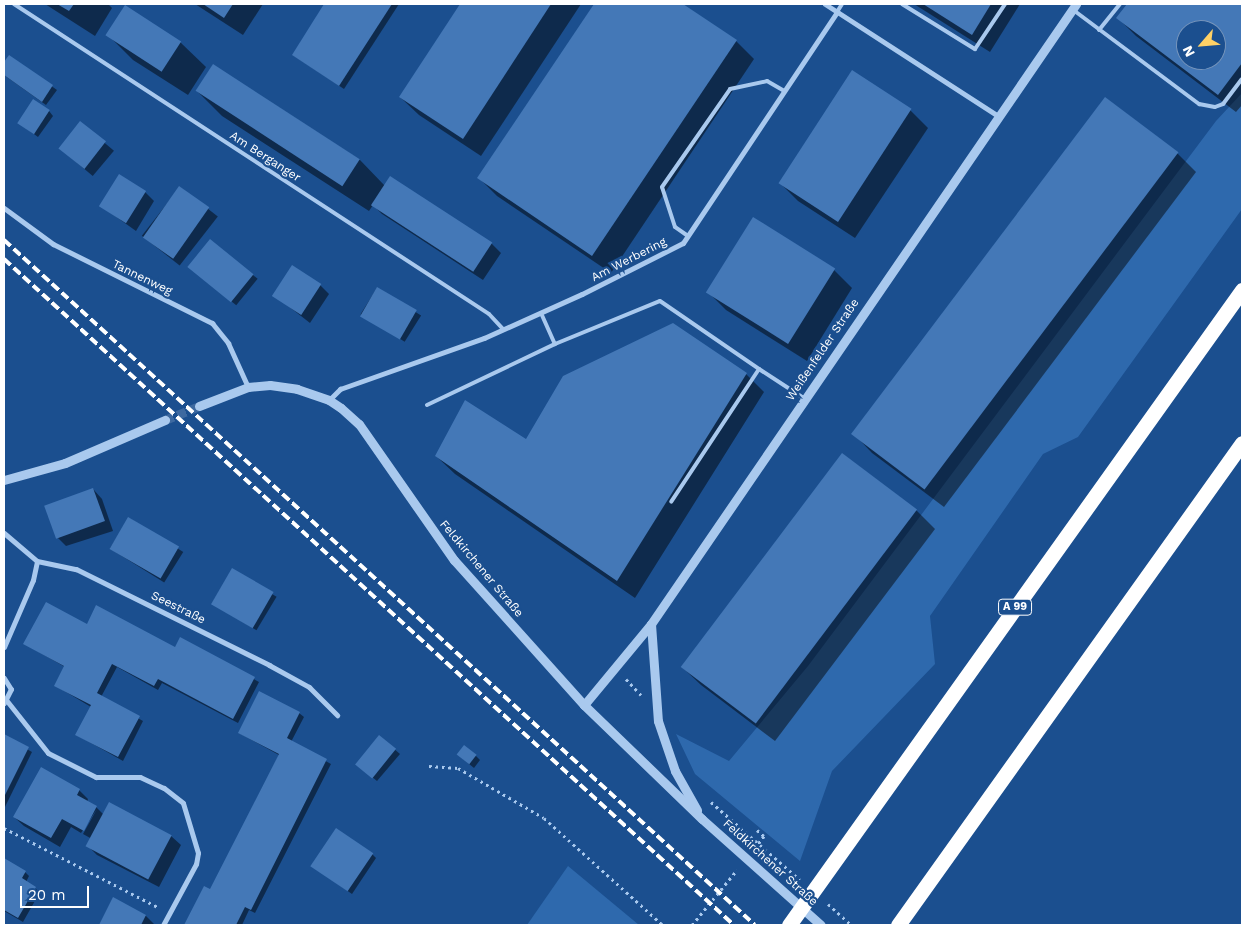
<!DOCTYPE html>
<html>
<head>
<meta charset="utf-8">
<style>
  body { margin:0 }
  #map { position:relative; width:1246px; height:929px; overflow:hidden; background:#1b4f8f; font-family:"Work Sans",sans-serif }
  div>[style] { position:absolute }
  .green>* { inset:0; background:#2e69ad }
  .shadow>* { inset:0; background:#0007; transform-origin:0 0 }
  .building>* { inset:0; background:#4478b7; transform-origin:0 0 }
  .tertiary-tunnel>* { height:9px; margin-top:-4.5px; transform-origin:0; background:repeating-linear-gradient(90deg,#3d69a0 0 9px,transparent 0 13.5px) }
  .path>* { height:3px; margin-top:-1.5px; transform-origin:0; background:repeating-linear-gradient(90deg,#a9c9ee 0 2.5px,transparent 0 6.5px) }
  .service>* { height:4px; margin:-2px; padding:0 2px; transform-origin:2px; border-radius:2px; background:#a9c9ee }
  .minor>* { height:5px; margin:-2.5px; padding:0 2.5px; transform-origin:2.5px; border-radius:2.5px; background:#a9c9ee }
  .tertiary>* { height:9px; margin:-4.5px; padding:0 4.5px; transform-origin:4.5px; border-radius:4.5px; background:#a9c9ee }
  .motorway>* { height:15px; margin:-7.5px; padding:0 7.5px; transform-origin:7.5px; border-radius:7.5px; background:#fff }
  .rail>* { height:4px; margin-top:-2px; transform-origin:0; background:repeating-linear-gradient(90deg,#fff 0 9px,transparent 0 13px) }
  span { translate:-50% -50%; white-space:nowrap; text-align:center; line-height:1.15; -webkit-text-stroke:4.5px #1b4f8f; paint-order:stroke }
  .shield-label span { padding:1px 4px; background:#1b4f8f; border:1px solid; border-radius:4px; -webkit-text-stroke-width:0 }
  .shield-label { font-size:11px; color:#fff; font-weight:700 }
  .street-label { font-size:12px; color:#fff }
  .frame { position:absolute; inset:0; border:5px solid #fff; pointer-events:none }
  .north { position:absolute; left:1176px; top:20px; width:50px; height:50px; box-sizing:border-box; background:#1b4f8f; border:1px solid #7695bc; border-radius:50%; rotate:243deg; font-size:14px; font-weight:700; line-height:20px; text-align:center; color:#fff }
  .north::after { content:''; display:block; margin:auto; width:18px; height:22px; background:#ffd166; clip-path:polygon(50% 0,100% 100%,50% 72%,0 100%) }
  .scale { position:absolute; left:20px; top:886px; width:69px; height:22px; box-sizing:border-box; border:2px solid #fff; border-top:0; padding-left:6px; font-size:15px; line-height:18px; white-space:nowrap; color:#fff; -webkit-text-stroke:4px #1b4f8f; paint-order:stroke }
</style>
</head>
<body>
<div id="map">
  <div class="green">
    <i style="clip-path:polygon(1242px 93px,1242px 209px,1078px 437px,1043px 454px,930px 616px,935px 664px,832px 771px,800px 861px,695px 774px,676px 734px,729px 761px,808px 666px,1216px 121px)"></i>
    <i style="clip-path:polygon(568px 866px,639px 925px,527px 925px)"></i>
  </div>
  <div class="shadow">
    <i style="clip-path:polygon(45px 4px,108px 4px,112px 8px,95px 36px)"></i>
    <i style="clip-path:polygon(195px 4px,263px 4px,243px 35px)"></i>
    <i style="clip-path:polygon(326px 4px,399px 4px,344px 89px,293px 55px)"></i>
    <i style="clip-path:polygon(461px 4px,581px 4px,481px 156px,419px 115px,400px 97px)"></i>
    <i style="clip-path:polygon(595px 4px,681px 4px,736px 41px,754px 59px,611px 273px,497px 196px,479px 178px)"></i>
    <i style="clip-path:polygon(914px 4px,1020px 4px,990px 52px)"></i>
    <i style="clip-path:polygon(evenodd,1129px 4px,1242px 4px,1242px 105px,1236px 112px,1136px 36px,1118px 18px,1129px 4px,1186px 30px,1216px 30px,1216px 60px,1186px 60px,1186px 30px)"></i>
    <i style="clip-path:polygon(108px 35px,180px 42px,206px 67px,188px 95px,133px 60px)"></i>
    <i style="clip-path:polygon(9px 56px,57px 90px,46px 105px,4px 75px,4px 65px)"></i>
    <i style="clip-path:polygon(213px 65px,360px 160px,385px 186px,390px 178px,492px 244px,501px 253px,483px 280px,382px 214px,373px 205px,369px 211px,222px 116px,197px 91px)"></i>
    <i style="clip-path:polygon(1105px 99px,1178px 154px,1196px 172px,944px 507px,872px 453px,854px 434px)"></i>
    <i style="clip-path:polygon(910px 110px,928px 128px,855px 238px,798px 201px,780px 183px)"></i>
    <i style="clip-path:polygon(49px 111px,53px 116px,38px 137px,19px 123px)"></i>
    <i style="left:81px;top:123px;width:43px;height:33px;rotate:40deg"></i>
    <i style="left:180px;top:187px;width:48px;height:62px;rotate:38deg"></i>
    <i style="clip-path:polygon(145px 192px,154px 201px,136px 231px,101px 206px)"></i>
    <i style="left:211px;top:241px;width:60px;height:34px;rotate:39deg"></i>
    <i style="clip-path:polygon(834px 270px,852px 288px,807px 361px,726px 310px,708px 292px)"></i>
    <i style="clip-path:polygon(320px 285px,329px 294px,310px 323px,274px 295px)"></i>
    <i style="left:377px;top:288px;width:52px;height:31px;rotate:32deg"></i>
    <i style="clip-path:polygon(746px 374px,764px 392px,635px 598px,455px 474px,436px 456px,526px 441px)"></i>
    <i style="clip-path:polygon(842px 455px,917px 511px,935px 529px,775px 741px,701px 685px,682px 667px)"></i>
    <i style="clip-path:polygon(93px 489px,102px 499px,113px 531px,66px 546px,57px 537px)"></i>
    <i style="left:129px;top:518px;width:64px;height:36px;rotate:32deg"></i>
    <i style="left:232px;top:570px;width:52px;height:39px;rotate:31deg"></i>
    <i style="clip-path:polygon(87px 625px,175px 648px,180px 639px,259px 682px,238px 723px,162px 683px,158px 690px,117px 667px,101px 697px,143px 721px,123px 761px,77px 735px,91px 707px,56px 686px,65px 667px,25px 644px)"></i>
    <i style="clip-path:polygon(299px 713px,304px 717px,291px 742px,331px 764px,255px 913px,249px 910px,242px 925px,185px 925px,204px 887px,210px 891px,279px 755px,239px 733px)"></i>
    <i style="clip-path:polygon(4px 736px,32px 752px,4px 809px)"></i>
    <i style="clip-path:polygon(379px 736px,400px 754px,377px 781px,361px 768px)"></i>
    <i style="clip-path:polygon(476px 756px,480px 760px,474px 768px,463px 759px)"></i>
    <i style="clip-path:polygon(79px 790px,88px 799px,87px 802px,96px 807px,104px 815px,171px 836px,181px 845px,159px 887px,97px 855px,88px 846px,92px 839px,83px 834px,97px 809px,81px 833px,71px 827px,60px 847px,24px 826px,14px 817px)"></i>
    <i style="clip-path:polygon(372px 854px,376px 858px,352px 894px,312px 866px)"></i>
    <i style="clip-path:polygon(4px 860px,25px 872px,29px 876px,26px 882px,40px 892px,23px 922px,4px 911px)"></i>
    <i style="clip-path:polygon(113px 899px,146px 916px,155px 925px,100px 925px)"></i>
  </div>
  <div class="building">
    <i style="clip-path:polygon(57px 4px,74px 4px,69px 11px)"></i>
    <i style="clip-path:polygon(203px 4px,233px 4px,224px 18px)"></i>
    <i style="clip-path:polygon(324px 4px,392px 4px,339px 86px,292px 55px)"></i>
    <i style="clip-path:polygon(460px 4px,551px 4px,463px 139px,399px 97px)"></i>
    <i style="clip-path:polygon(594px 4px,683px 4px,737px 40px,592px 256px,477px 178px)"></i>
    <i style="clip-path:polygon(923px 4px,991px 4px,972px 35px)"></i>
    <i style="clip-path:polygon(evenodd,1127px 4px,1242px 4px,1242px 63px,1218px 95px,1116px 18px,1127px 4px,1186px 30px,1216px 30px,1216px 60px,1186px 60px,1186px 30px)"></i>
    <i style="left:125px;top:5px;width:67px;height:36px;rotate:33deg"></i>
    <i style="clip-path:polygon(9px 55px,53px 85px,42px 102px,4px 75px,4px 62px)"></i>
    <i style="left:213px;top:64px;width:175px;height:32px;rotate:33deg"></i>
    <i style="left:852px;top:70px;width:71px;height:135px;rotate:33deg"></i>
    <i style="left:1105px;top:97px;width:92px;height:422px;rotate:37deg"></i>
    <i style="left:33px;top:99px;width:20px;height:29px;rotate:33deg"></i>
    <i style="left:80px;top:121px;width:33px;height:35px;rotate:38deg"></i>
    <i style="left:119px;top:174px;width:32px;height:38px;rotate:32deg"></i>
    <i style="left:390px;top:176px;width:122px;height:35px;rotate:33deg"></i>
    <i style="left:179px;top:186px;width:37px;height:63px;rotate:35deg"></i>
    <i style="left:753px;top:217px;width:97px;height:89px;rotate:32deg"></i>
    <i style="left:210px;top:239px;width:56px;height:36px;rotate:39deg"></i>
    <i style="left:292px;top:265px;width:35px;height:37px;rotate:33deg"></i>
    <i style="left:377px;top:287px;width:46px;height:34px;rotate:30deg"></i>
    <i style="clip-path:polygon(673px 323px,747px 373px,617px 581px,435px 456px,465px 400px,526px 439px,563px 376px)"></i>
    <i style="left:842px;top:453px;width:94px;height:268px;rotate:37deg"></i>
    <i style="left:93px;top:488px;width:35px;height:52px;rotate:70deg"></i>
    <i style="left:128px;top:517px;width:59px;height:37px;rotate:30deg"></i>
    <i style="left:232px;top:568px;width:48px;height:42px;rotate:30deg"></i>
    <i style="clip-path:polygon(46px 602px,87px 624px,96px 605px,175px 647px,180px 637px,255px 677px,233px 719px,158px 679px,154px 686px,112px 664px,97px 693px,140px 716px,118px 757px,75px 735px,91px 705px,54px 686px,64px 666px,23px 644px)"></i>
    <i style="clip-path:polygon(259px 691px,300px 712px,287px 738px,327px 759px,251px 910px,245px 907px,236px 925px,184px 925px,204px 886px,210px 889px,279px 754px,238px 733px)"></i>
    <i style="clip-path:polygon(4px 734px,29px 747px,4px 797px)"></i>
    <i style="left:379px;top:735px;width:22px;height:38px;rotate:39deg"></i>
    <i style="left:464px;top:745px;width:16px;height:12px;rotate:38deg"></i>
    <i style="clip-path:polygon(41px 767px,80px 789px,77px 795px,97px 806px,84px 831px,62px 819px,51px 838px,13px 817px)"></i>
    <i style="left:109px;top:802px;width:71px;height:50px;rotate:28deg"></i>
    <i style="left:336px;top:828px;width:45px;height:46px;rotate:34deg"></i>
    <i style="clip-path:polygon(4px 858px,26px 871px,22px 878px,36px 887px,18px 918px,4px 910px)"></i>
    <i style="clip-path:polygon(113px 897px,146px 915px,141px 925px,99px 925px)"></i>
  </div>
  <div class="tertiary-tunnel">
    <i style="left:165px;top:420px;width:37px;rotate:-22deg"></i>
  </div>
  <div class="path">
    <i style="left:626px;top:679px;width:22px;rotate:47deg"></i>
    <i style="left:429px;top:766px;width:29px;rotate:4deg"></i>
    <i style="left:458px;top:768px;width:99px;rotate:30.2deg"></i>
    <i style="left:544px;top:818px;width:160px;rotate:42deg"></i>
    <i style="left:711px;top:802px;width:118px;rotate:41.2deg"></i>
    <i style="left:4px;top:828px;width:173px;rotate:27.2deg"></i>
    <i style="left:757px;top:830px;width:9px;rotate:41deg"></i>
    <i style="left:764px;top:836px;width:10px;rotate:127deg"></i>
    <i style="left:828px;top:904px;width:31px;rotate:42deg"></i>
    <i style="left:692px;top:925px;width:71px;rotate:-50.7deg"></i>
  </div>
  <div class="service">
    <i style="left:14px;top:4px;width:567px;rotate:33.13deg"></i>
    <i style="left:489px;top:314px;width:21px;rotate:47deg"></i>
    <i style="left:902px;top:4px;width:86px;rotate:31.7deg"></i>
    <i style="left:975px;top:49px;width:54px;rotate:-56.3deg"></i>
    <i style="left:1072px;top:9px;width:159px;rotate:36.8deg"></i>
    <i style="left:1199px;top:104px;width:16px;rotate:11deg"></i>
    <i style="left:1215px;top:107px;width:9px;rotate:-21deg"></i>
    <i style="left:1223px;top:104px;width:31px;rotate:-53deg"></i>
    <i style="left:837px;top:12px;width:9px;rotate:-58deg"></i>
    <i style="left:1099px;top:30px;width:33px;rotate:-51deg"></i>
    <i style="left:688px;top:236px;width:16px;rotate:-145deg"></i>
    <i style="left:675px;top:227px;width:42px;rotate:-108deg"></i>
    <i style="left:662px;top:187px;width:119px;rotate:-55.2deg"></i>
    <i style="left:730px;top:89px;width:38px;rotate:-12deg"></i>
    <i style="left:767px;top:81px;width:20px;rotate:30deg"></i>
    <i style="left:541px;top:313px;width:34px;rotate:66deg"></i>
    <i style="left:759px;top:369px;width:55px;rotate:33.1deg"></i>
    <i style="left:427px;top:405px;width:142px;rotate:-25.5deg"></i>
    <i style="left:555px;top:344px;width:113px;rotate:-22.3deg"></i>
    <i style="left:660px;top:301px;width:120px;rotate:34.5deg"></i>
    <i style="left:759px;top:369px;width:159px;rotate:123.5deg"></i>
  </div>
  <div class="minor">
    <i style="left:825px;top:4px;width:206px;rotate:32.9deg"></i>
    <i style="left:4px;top:208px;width:61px;rotate:36.3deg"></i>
    <i style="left:53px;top:244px;width:178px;rotate:26.4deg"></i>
    <i style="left:212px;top:323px;width:26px;rotate:51deg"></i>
    <i style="left:228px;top:343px;width:48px;rotate:65.6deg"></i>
    <i style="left:329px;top:400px;width:16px;rotate:-45deg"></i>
    <i style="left:340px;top:389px;width:153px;rotate:-19.5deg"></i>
    <i style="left:484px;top:338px;width:107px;rotate:-24.2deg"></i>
    <i style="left:582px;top:294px;width:113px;rotate:-26.8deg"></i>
    <i style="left:683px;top:243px;width:278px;rotate:-56.3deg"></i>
    <i style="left:4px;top:533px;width:43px;rotate:40.3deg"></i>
    <i style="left:37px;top:561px;width:40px;rotate:12deg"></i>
    <i style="left:76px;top:569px;width:216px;rotate:26.4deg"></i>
    <i style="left:269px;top:665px;width:46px;rotate:28.8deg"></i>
    <i style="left:309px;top:687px;width:40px;rotate:45deg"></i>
    <i style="left:4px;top:647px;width:73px;rotate:-66.6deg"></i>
    <i style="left:33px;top:580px;width:19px;rotate:-78deg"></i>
    <i style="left:4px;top:678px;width:13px;rotate:58deg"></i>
    <i style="left:11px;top:689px;width:16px;rotate:117deg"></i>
    <i style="left:7px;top:701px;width:66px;rotate:51.7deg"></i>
    <i style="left:48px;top:753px;width:54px;rotate:26.6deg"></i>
    <i style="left:96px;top:777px;width:44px"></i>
    <i style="left:140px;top:777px;width:26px;rotate:25deg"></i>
    <i style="left:164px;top:788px;width:24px;rotate:38deg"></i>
    <i style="left:183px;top:803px;width:52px;rotate:73.3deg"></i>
    <i style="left:198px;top:853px;width:11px;rotate:100deg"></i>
    <i style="left:196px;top:864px;width:69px;rotate:118.4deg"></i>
  </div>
  <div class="tertiary">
    <i style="left:199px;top:406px;width:53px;rotate:-21.2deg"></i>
    <i style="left:248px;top:387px;width:22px;rotate:-5deg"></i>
    <i style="left:270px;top:385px;width:27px;rotate:8deg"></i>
    <i style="left:297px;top:389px;width:34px;rotate:19deg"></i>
    <i style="left:329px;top:400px;width:14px;rotate:34deg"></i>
    <i style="left:341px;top:408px;width:24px;rotate:42deg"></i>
    <i style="left:359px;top:424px;width:166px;rotate:55.1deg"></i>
    <i style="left:454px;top:560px;width:195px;rotate:48.1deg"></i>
    <i style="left:584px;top:705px;width:164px;rotate:44deg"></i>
    <i style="left:702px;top:819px;width:159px;rotate:41.7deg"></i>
    <i style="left:4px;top:480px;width:63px;rotate:-15.6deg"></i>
    <i style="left:65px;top:463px;width:109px;rotate:-23.3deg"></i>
    <i style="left:651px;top:624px;width:97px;rotate:85.9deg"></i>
    <i style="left:658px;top:721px;width:53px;rotate:71.2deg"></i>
    <i style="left:675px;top:771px;width:45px;rotate:60.6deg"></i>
    <i style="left:584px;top:705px;width:105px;rotate:-50.4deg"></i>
    <i style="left:651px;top:624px;width:752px;rotate:-55.57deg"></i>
  </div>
  <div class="motorway">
    <i style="left:789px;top:925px;width:780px;rotate:-54.5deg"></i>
    <i style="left:898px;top:925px;width:592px;rotate:-54.48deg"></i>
  </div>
  <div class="rail">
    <i style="left:4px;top:240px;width:1016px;rotate:42.37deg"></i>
    <i style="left:4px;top:259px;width:988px;rotate:42.38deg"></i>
  </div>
  <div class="shield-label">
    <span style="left:1015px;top:607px">A 99</span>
  </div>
  <div class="street-label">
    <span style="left:265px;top:157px;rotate:33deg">Am Berganger</span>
    <span style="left:629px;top:260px;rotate:-27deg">Am Werbering</span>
    <span style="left:142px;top:278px;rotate:26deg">Tannenweg</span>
    <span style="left:823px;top:350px;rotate:-56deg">Weißenfelder Straße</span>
    <span style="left:481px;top:569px;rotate:50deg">Feldkirchener Straße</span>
    <span style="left:178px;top:608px;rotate:26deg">Seestraße</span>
    <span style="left:770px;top:863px;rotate:42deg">Feldkirchener Straße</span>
  </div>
  <div class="frame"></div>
  <div class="north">N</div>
  <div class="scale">20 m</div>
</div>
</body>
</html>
